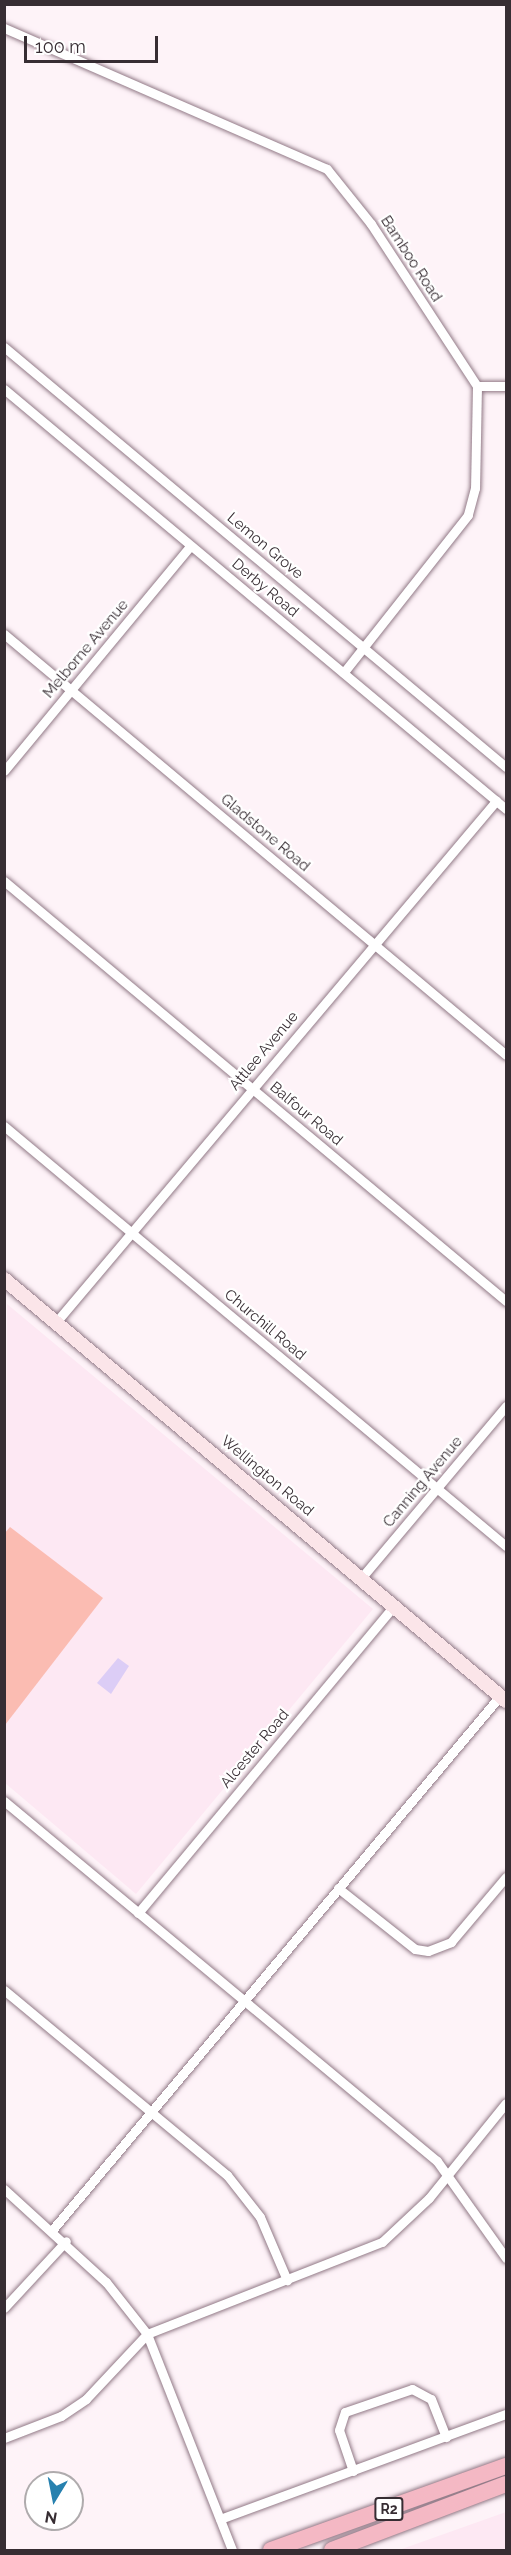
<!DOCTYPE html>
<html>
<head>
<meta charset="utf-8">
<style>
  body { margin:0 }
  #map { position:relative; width:511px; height:2555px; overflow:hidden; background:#fef3f8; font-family:Raleway,sans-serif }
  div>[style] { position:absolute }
  .built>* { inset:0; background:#fde8f3 }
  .green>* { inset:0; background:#fbbcb2 }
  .water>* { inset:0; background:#dccdf6 }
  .roads { filter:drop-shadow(0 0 2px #927a87) drop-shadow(0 0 2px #927a87) }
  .minor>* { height:9px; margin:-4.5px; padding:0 4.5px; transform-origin:4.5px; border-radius:4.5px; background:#fff }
  .secondary>* { height:14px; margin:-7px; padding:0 7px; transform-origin:7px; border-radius:7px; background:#fbe5e9 }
  .trunk>* { height:16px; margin:-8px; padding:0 8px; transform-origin:8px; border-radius:8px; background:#f4b8c4 }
  span { translate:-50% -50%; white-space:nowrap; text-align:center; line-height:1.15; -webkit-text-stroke:4.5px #fff; paint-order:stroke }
  .shield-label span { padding:2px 4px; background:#fff; border:2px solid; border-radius:4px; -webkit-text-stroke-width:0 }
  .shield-label { font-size:14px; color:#372d33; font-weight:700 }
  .street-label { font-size:15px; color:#372d33 }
  .frame { position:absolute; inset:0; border:6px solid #372d33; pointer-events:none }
  .north { position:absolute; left:24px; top:2471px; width:60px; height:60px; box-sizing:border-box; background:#fff; border:2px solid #afabad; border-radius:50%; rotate:190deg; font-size:16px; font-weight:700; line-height:24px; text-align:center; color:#372d33 }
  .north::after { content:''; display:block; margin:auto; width:21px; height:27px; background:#2781af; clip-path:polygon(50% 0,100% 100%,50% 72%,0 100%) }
  .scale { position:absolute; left:24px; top:36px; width:134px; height:27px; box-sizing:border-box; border:3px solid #372d33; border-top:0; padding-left:8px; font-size:18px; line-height:21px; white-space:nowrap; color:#372d33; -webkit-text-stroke:4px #fff; paint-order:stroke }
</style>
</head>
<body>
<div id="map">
  <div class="built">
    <i style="clip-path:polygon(7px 1304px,373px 1609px,136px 1894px,5px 1783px)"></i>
    <i style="clip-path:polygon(506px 2512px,506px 2550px,399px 2550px)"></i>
  </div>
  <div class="green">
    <i style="clip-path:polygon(10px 1527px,103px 1598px,5px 1725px,4px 1534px)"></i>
  </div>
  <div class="water">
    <i style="clip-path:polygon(118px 1658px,129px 1666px,111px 1694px,97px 1683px)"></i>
  </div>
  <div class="roads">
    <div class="minor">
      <i style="left:4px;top:28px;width:352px;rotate:23.6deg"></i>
      <i style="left:327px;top:169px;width:70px;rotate:51.3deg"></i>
      <i style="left:371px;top:224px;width:194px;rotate:56.8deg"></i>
      <i style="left:477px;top:386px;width:102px;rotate:91.1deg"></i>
      <i style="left:475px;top:488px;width:28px;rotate:105deg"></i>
      <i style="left:468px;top:515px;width:201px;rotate:128.3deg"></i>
      <i style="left:4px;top:347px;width:655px;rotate:39.92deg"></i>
      <i style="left:477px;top:386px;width:29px"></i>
      <i style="left:4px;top:389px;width:655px;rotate:39.92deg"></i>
      <i style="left:4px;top:634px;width:655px;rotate:39.98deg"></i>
      <i style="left:4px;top:771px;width:292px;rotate:-50.4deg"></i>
      <i style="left:4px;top:881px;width:655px;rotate:39.92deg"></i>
      <i style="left:4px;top:1126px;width:655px;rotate:39.92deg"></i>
      <i style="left:57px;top:1321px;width:681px;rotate:-49.83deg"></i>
      <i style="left:362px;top:1577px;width:224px;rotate:-49.9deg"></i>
      <i style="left:4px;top:1801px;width:563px;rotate:39.74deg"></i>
      <i style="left:437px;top:2161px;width:119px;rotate:54.6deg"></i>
      <i style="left:338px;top:1888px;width:98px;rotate:38.4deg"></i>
      <i style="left:415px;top:1949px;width:13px;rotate:9deg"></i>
      <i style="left:428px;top:1951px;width:25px;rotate:-21deg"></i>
      <i style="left:451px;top:1942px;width:85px;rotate:-49.8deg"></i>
      <i style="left:138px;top:1913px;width:401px;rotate:-50.2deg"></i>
      <i style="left:4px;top:1990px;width:290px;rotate:39.7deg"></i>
      <i style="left:227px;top:2175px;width:53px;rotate:51.8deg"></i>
      <i style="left:260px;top:2217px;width:69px;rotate:66.8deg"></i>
      <i style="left:4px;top:2189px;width:138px;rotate:42.4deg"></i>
      <i style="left:106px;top:2282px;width:66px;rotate:51.7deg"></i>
      <i style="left:147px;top:2334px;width:232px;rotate:68.5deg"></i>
      <i style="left:53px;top:2229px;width:696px;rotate:-50.02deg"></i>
      <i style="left:4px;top:2308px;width:91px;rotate:-47.2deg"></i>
      <i style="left:4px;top:2438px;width:61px;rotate:-21.1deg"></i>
      <i style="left:61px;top:2416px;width:30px;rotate:-34deg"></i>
      <i style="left:86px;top:2399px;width:89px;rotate:-46.8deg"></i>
      <i style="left:147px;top:2334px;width:252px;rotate:-21.4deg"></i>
      <i style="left:382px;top:2242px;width:64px;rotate:-43.1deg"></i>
      <i style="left:429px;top:2198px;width:122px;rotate:-51deg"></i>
      <i style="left:353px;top:2471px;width:43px;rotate:-108.9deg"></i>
      <i style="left:339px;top:2430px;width:19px;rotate:-72deg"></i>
      <i style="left:345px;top:2412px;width:71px;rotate:-18.9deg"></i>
      <i style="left:412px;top:2389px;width:21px;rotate:28deg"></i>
      <i style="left:431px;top:2399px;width:41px;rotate:68.5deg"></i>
      <i style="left:220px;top:2519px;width:305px;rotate:-20.2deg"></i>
    </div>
    <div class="secondary">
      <i style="left:4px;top:1279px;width:656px;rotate:40.05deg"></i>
    </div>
    <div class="trunk">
      <i style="left:271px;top:2550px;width:250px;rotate:-19.7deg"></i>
      <i style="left:332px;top:2550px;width:186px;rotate:-20.8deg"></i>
    </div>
  </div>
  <div class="shield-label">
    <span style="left:389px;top:2509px">R2</span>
  </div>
  <div class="street-label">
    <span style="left:411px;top:259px;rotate:57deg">Bamboo Road</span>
    <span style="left:265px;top:546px;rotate:40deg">Lemon Grove</span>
    <span style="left:265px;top:588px;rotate:40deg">Derby Road</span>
    <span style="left:86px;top:649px;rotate:-50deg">Melborne Avenue</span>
    <span style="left:265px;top:833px;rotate:40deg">Gladstone Road</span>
    <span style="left:264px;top:1051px;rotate:-50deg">Attlee Avenue</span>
    <span style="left:306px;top:1114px;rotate:40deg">Balfour Road</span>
    <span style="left:265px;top:1325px;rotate:40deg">Churchill Road</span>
    <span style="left:267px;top:1476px;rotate:40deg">Wellington Road</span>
    <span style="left:423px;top:1482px;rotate:-50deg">Canning Avenue</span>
    <span style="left:255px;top:1749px;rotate:-50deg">Alcester Road</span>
  </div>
  <div class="frame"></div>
  <div class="north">N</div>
  <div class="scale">100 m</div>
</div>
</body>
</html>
